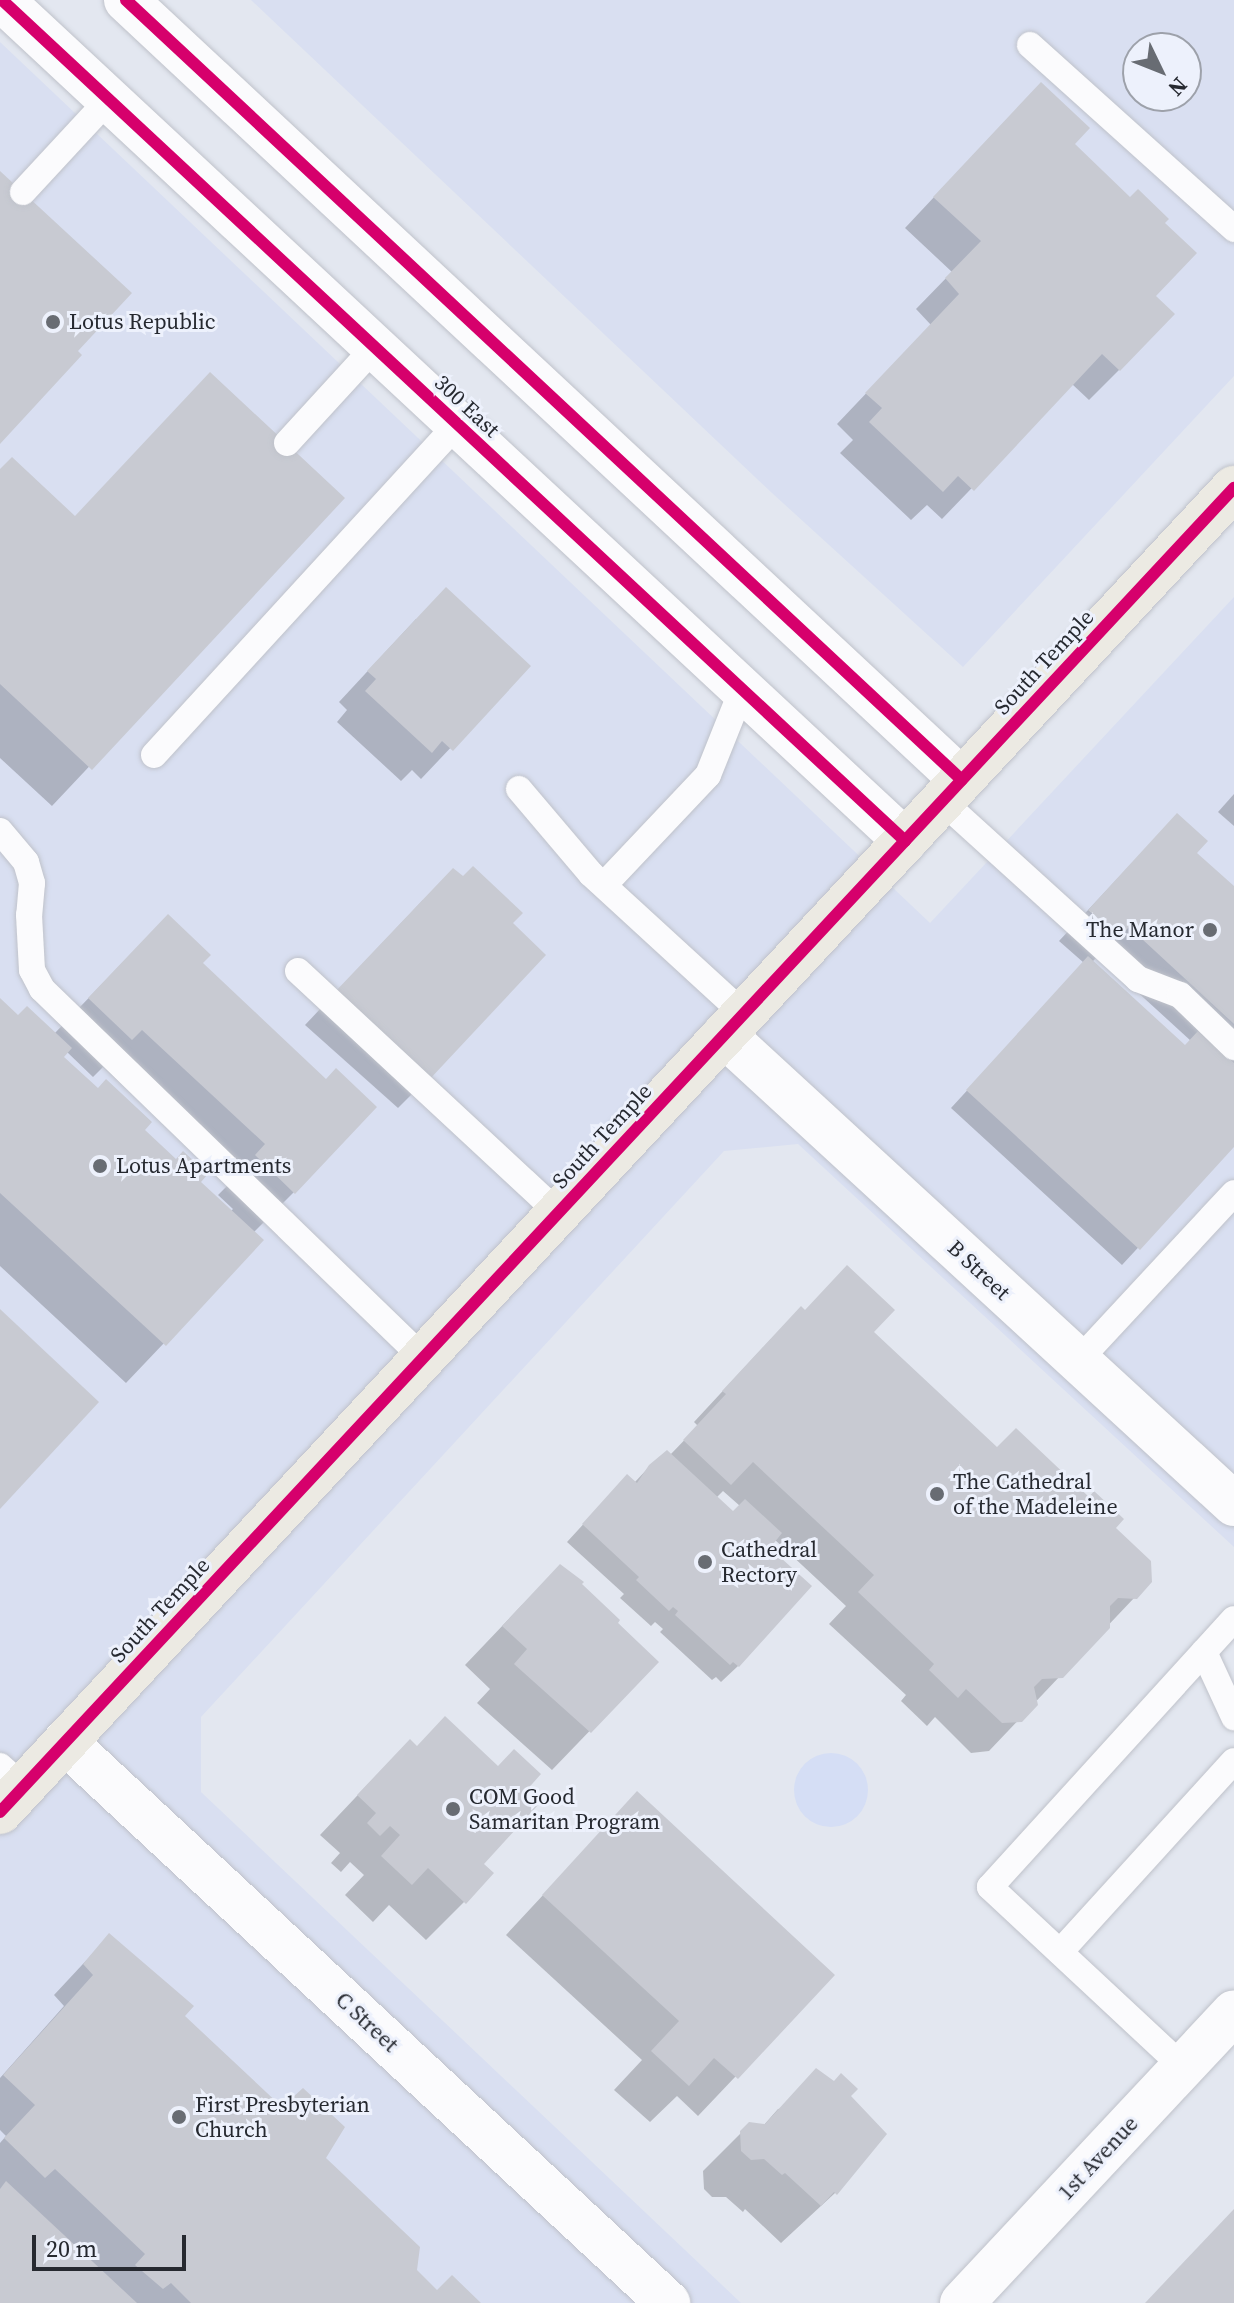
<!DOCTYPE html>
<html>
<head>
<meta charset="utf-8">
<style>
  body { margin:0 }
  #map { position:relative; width:1234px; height:2303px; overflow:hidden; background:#e3e7f0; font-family:"Source Serif 4",serif }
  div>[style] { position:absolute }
  .built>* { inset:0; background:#d9dff1 }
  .green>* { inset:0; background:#d5def5 }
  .round { border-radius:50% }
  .shadow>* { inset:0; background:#0003 }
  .building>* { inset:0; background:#c8cad2 }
  .roads { filter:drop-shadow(0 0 2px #bfc2ca) drop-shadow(0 0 2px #bfc2ca) }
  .lane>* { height:26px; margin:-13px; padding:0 13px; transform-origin:13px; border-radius:13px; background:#fbfbfd }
  .street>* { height:44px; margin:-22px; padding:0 22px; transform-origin:22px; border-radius:22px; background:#fbfbfd }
  .primary>* { height:44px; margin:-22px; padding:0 22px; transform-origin:22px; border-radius:22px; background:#eceae3 }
  .cycleway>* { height:12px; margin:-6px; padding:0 6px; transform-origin:6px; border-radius:6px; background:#d6006c }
  .dots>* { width:22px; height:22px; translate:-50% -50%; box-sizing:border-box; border:4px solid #edf1fc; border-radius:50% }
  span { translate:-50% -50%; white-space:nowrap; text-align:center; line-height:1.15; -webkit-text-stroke:6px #edf1fc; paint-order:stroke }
  .poi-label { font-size:22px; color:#262930 }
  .left { translate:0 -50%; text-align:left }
  .right { translate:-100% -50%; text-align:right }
  .street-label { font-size:22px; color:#262930 }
  .north { position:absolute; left:1122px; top:32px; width:80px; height:80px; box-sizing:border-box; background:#edf1fc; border:2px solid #9da1aa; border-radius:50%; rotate:133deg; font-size:22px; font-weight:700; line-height:32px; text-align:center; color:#262930 }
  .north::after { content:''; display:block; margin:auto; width:28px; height:36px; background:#686c73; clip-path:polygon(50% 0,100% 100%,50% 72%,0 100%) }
  .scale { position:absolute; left:32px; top:2235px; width:154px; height:36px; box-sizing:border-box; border:4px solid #262930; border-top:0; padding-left:10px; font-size:24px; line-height:28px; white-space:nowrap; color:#262930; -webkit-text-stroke:6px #edf1fc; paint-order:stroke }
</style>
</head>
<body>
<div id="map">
  <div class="built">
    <i style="clip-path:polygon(evenodd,251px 0,1234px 0,1234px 376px,963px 667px,772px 493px,251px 0,1138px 48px,1186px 48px,1186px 96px,1138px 96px,1138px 48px)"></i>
    <i style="clip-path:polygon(0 42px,930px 923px,1234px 597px,1234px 1547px,798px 1144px,724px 1151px,201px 1717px,201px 1792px,741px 2303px,0 2303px)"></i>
  </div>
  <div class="green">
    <i class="round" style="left:794px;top:1753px;width:74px;height:74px"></i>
  </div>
  <div class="shadow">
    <i style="clip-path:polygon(1011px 115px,1072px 144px,1130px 199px,1162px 223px,1153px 296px,1119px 370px,1089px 400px,1072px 384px,942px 519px,927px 505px,911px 520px,840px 453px,853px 440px,837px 424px,931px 325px,916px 309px,952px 272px,905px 228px)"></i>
    <i style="clip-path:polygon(0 471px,74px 518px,342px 498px,52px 806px,0 758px)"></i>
    <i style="clip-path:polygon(416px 619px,528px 666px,421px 779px,412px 770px,401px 781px,337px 722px,347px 710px,339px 702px)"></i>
    <i style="clip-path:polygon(1234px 794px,1234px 826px,1218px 812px)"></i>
    <i style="clip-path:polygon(evenodd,1148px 846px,1195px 853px,1234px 889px,1234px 1144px,1122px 1265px,951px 1108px,1084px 963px,1059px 941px,1148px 846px,1098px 956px,1191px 1041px,1184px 1047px,1092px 962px,1098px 956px)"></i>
    <i style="clip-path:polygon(423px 900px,510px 924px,428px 1078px,398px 1108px,305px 1025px)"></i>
    <i style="clip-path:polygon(evenodd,130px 955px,201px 963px,294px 1192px,253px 1233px,261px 1241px,126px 1383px,0 1266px,0 1001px,18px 1018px,54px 1034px,130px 955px,67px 1052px,93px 1077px,103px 1067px,229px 1184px,218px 1195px,233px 1209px,230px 1212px,61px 1057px,67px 1052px)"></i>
    <i style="clip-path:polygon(evenodd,871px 1332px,997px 1449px,1113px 1528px,1135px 1597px,989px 1751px,971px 1753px,935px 1717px,927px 1726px,901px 1701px,906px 1695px,829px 1624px,846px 1606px,774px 1539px,767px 1548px,738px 1666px,721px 1682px,716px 1677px,712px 1680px,660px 1632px,663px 1629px,655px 1622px,651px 1626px,620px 1598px,624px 1594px,567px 1542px,611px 1494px,634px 1483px,650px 1466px,670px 1455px,698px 1426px,694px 1422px,771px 1339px,871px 1332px,723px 1491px,740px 1506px,733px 1513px,716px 1498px,723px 1491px)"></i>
    <i style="clip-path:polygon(579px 1584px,656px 1662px,552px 1770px,477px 1703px,490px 1689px,465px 1665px,522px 1605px)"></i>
    <i style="clip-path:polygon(416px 1748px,522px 1792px,481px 1864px,464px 1902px,426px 1940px,389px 1905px,373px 1922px,345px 1895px,364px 1875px,350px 1862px,341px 1872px,331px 1863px,340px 1853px,320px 1835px,372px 1780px)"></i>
    <i style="clip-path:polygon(637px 1794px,832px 1975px,698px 2116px,677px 2096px,650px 2122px,614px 2090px,642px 2060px,506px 1935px)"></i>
    <i style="clip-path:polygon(109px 1936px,182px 2016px,323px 2158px,415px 2271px,437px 2292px,479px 2303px,0 2303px,0 2143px,6px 2136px,0 2130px,0 2078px,64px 2006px,54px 1995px)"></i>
    <i style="clip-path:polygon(848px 2096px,884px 2134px,835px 2193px,781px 2243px,745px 2209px,743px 2212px,726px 2197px,712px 2197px,704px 2189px,703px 2171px,750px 2124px,763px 2126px,778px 2109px)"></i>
  </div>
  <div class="building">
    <i style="clip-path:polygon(1041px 82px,1090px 128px,1075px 144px,1130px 197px,1138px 189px,1169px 219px,1165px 223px,1197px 253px,1156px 296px,1175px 314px,1120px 371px,1102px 354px,974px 491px,958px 476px,943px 492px,869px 422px,882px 408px,865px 393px,959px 294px,945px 278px,981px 241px,933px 197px)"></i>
    <i style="clip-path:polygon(0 171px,132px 293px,78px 351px,82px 355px,0 444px)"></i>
    <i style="clip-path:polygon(210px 372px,345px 498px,92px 770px,0 684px,0 469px,12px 457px,75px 516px)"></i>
    <i style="clip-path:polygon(446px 587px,531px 666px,453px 751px,442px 741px,432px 753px,365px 691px,376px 679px,367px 671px)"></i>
    <i style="clip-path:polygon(1177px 813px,1208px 841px,1197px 853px,1234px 886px,1234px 1024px,1129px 927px,1119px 938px,1088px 910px)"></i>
    <i style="clip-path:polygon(473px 866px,523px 913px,513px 923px,546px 955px,429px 1080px,333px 994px,453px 868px,463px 876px)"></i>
    <i style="clip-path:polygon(168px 914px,211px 955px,203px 963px,326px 1079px,336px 1068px,377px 1107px,295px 1194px,255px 1155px,265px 1144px,142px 1030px,132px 1040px,88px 998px)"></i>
    <i style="clip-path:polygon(1088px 956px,1185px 1045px,1198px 1031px,1234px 1063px,1234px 1147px,1140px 1250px,966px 1090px)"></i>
    <i style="clip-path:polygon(0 998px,18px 1015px,27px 1006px,72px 1048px,64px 1057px,98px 1088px,106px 1079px,152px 1122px,145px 1130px,176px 1159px,183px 1151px,208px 1174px,201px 1182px,264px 1240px,166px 1346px,0 1193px)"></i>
    <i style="clip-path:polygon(847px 1265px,895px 1310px,874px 1332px,997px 1447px,1016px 1428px,1089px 1497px,1094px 1491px,1124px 1519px,1116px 1528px,1151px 1561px,1152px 1582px,1137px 1599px,1118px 1598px,1110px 1606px,1110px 1628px,1063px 1678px,1042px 1679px,1034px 1687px,1038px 1705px,1022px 1722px,1002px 1723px,966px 1689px,958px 1698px,929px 1670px,934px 1664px,858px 1592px,874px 1575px,753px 1462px,731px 1485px,683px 1440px,726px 1394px,722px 1391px,801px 1306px,805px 1310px)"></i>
    <i style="clip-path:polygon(0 1309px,99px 1402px,0 1509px)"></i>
    <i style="clip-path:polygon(667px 1450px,733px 1511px,745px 1499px,782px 1533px,770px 1548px,812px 1586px,739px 1667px,733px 1662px,730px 1665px,675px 1615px,678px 1611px,673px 1607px,669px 1611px,636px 1580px,639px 1577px,582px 1524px,627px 1474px,637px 1483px,649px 1465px)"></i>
    <i style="clip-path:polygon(560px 1564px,584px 1582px,582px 1584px,620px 1620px,618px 1623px,659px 1662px,591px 1733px,514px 1664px,527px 1649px,502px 1626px)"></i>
    <i style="clip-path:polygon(445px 1716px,498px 1766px,514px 1749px,541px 1774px,525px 1792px,538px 1805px,484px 1864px,494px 1873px,466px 1904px,428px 1868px,412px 1885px,381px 1856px,400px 1835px,390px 1826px,380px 1836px,367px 1823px,376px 1813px,357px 1795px,410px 1739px,417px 1746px)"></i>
    <i style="clip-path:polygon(637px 1791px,835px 1975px,738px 2079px,714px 2058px,689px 2086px,651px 2051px,679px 2021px,542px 1895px)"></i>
    <i style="clip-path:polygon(109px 1933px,194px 2006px,185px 2016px,282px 2107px,303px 2088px,345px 2127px,326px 2158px,420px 2247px,417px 2270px,437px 2290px,452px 2275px,481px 2303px,191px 2303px,171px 2283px,163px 2289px,135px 2265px,145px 2254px,55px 2169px,45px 2178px,4px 2138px,35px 2105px,3px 2075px,93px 1975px,83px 1964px)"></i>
    <i style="clip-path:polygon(816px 2068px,834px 2081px,841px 2073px,858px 2089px,851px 2096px,887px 2134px,837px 2195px,834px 2192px,821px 2206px,785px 2173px,782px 2175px,764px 2159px,751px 2160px,741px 2151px,740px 2131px,749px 2122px,765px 2124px)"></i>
    <i style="clip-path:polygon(6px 2181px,137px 2303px,0 2303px,0 2189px)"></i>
    <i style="clip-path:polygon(1234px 2209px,1234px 2303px,1145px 2303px,1178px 2268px)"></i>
  </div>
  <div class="roads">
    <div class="lane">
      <i style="left:1030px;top:45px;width:275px;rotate:42deg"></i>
      <i style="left:23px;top:192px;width:127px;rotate:-47.2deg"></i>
      <i style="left:287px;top:443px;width:130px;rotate:-47.5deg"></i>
      <i style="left:154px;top:755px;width:449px;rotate:-47.5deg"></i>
      <i style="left:519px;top:789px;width:111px;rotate:49.7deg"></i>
      <i style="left:591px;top:874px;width:207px;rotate:42.5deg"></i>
      <i style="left:942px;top:801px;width:265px;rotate:42.2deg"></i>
      <i style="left:1138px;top:979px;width:45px;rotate:20.9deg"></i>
      <i style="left:1180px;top:995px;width:75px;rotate:43.9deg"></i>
      <i style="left:0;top:831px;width:40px;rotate:50deg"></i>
      <i style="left:26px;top:862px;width:22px;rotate:74deg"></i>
      <i style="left:32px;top:883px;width:32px;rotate:95deg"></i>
      <i style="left:29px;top:915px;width:55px;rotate:86.9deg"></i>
      <i style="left:32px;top:970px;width:21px;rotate:62deg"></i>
      <i style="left:42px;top:989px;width:530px;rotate:44.08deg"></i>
      <i style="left:604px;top:885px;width:151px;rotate:-46.6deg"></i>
      <i style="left:708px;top:775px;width:92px;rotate:-68.2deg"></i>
      <i style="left:298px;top:971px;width:355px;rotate:42.9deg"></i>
      <i style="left:1078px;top:1361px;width:229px;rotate:-47.1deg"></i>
      <i style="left:1204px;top:1652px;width:72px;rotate:65.2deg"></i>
      <i style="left:0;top:1766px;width:31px;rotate:42deg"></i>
      <i style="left:1060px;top:1952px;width:258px;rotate:-47.7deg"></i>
      <i style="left:1183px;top:2067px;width:264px;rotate:-137deg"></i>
      <i style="left:990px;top:1887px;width:362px;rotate:-47.7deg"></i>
    </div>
    <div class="street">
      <i style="left:2px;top:0;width:1234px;rotate:42.96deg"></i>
      <i style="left:126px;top:0;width:1143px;rotate:43.02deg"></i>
      <i style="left:724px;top:1035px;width:693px;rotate:42.6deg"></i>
      <i style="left:65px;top:1742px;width:824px;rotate:42.93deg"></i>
      <i style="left:962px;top:2303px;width:398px;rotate:-46.9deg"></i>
    </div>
    <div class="primary">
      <i style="left:0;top:1812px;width:1810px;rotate:-47.02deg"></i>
    </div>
  </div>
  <div class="cycleway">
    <i style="left:2px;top:0;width:1234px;rotate:42.96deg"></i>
    <i style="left:126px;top:0;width:1143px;rotate:43.02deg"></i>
    <i style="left:0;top:1812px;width:1810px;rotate:-47.02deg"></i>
  </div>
  <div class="dots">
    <i style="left:53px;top:322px;background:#686c73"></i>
    <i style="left:1210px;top:930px;background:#686c73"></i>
    <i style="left:100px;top:1166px;background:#686c73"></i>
    <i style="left:937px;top:1494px;background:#686c73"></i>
    <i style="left:705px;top:1562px;background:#686c73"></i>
    <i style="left:453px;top:1809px;background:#686c73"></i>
    <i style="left:179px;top:2117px;background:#686c73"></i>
  </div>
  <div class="poi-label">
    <span class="left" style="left:69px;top:322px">Lotus Republic</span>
    <span class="right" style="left:1194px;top:930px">The Manor</span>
    <span class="left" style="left:116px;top:1166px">Lotus Apartments</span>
    <span class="left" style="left:953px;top:1494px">The Cathedral<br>of the Madeleine</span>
    <span class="left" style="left:721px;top:1562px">Cathedral<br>Rectory</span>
    <span class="left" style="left:469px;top:1809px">COM Good<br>Samaritan Program</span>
    <span class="left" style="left:195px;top:2117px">First Presbyterian<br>Church</span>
  </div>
  <div class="street-label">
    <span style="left:467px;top:406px;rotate:43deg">300 East</span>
    <span style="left:1044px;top:662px;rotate:-47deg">South Temple</span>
    <span style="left:602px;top:1136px;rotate:-47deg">South Temple</span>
    <span style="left:979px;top:1270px;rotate:43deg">B Street</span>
    <span style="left:160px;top:1610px;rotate:-47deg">South Temple</span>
    <span style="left:367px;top:2022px;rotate:43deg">C Street</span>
    <span style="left:1098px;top:2158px;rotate:-47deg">1st Avenue</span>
  </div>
  <div class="north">N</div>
  <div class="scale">20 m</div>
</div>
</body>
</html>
